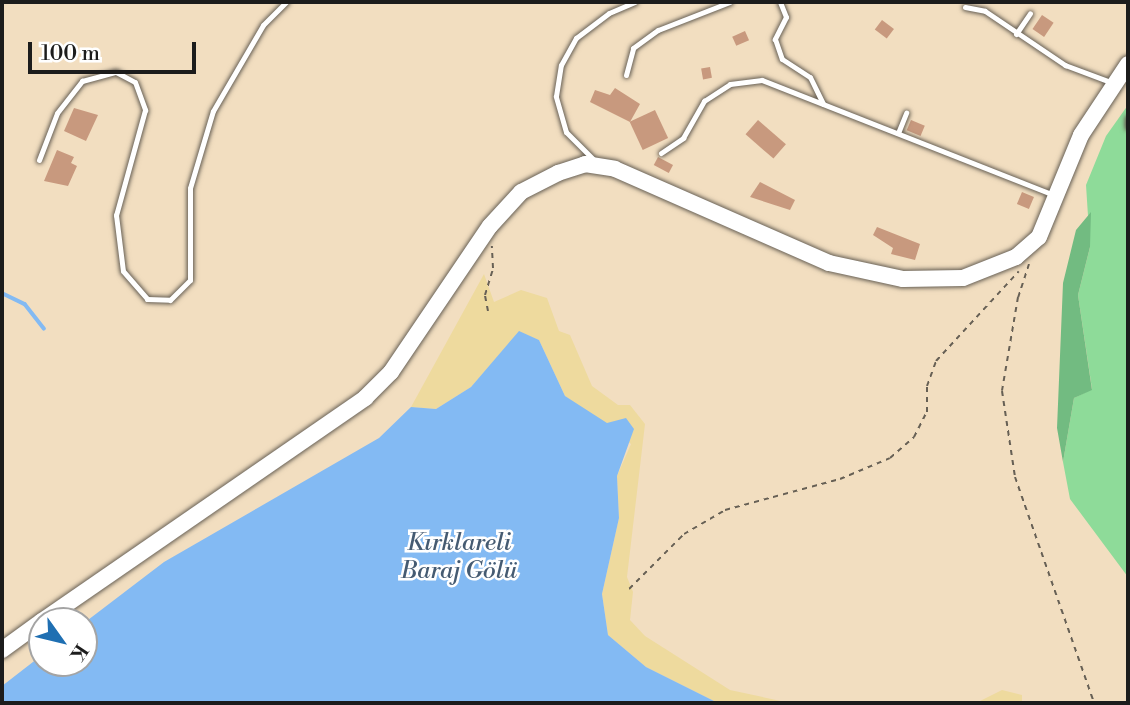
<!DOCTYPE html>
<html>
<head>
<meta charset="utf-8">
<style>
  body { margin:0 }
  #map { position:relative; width:1130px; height:705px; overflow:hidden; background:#f2dec0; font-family:"Libre Bodoni",serif }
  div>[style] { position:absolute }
  .green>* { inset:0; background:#8edb99 }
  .forest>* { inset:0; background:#72bb81 }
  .sand>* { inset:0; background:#eeda9e }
  .water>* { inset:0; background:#83baf3 }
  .stream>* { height:3.5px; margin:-1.75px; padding:0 1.75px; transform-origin:1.75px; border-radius:1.75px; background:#83baf3 }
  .building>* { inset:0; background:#c8997e; transform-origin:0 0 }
  .path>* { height:2px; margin-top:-1px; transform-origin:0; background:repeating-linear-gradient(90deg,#676055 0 5px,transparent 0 10px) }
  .roads { filter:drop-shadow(0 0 2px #676055) drop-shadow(0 0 2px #676055) }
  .lane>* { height:5px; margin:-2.5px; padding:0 2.5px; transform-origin:2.5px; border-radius:2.5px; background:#fff }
  .secondary>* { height:16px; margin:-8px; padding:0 8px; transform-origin:8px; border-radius:8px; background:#fff }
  span { translate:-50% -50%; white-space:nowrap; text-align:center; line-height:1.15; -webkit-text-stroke:5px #fff; paint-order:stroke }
  .water-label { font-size:24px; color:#455b72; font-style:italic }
  .frame { position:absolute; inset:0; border:4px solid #1c1c1c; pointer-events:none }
  .north { position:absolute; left:28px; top:607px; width:70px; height:70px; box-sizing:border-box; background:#fff; border:2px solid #a4a4a4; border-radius:50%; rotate:124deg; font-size:19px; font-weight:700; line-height:28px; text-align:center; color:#1c1c1c }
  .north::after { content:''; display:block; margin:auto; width:24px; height:32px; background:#1f6fb2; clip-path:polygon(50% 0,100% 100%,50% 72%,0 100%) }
  .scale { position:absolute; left:28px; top:42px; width:168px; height:32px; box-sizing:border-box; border:4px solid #1c1c1c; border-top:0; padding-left:9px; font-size:21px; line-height:24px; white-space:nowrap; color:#1c1c1c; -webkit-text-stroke:5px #fff; paint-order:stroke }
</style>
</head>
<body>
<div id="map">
  <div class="green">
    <i style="clip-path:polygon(1128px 105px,1128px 577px,1070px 499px,1063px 462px,1074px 398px,1092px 389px,1078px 295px,1090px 247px,1086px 185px,1106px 136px)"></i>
  </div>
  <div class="forest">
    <i style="clip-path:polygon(1091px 212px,1090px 247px,1078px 295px,1092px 390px,1074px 398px,1063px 462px,1057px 428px,1063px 283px,1076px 230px)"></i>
  </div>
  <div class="sand">
    <i style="clip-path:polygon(484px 274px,494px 302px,521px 290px,547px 298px,559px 331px,570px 335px,592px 386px,618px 405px,630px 405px,645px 424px,627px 577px,633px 592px,630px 620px,645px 636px,730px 690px,790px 703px,718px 703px,646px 667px,608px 635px,602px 594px,619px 518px,617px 476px,631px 444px,565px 396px,539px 340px,519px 332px,471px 387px,436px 409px,411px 407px)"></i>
    <i style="clip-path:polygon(1002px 690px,1022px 695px,1022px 703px,976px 703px)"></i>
  </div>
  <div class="water">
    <i style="clip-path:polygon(519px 331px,539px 340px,565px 396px,607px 423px,626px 418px,634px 429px,617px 476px,619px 518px,602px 594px,608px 635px,646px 667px,718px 703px,2px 703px,2px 686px,42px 655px,42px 663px,84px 663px,84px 623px,164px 562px,379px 438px,411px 407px,436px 409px,471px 387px)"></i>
  </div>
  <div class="stream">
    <i style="left:2px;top:293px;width:25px;rotate:26deg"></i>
    <i style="left:25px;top:304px;width:31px;rotate:52deg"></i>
  </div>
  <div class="building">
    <i style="left:1042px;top:15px;width:14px;height:17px;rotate:34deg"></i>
    <i style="left:882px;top:20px;width:15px;height:12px;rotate:37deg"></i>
    <i style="left:745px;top:31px;width:10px;height:14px;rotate:66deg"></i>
    <i style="left:710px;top:67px;width:11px;height:9px;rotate:80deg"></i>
    <i style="clip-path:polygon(615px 88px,640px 104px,630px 122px,590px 102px,595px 90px,610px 95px)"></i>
    <i style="clip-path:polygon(74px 108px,98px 115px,86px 141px,64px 131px)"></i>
    <i style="left:655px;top:110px;width:31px;height:28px;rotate:65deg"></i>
    <i style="left:758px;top:120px;width:37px;height:19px;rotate:41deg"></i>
    <i style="left:911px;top:120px;width:15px;height:11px;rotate:23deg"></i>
    <i style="clip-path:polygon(57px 150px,74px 157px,71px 163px,77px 166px,68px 186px,44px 181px)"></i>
    <i style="left:658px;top:157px;width:17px;height:9px;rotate:28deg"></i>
    <i style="clip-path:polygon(760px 182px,795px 200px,790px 210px,750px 197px)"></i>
    <i style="left:1022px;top:192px;width:13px;height:13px;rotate:23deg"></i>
    <i style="clip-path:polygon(877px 227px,920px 244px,915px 260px,891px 254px,893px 248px,873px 235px)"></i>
  </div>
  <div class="path">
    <i style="left:1029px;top:264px;width:35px;rotate:108deg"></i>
    <i style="left:1018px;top:297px;width:95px;rotate:99.7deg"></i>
    <i style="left:1002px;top:391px;width:87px;rotate:81.4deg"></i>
    <i style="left:1015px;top:477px;width:239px;rotate:70.7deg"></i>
    <i style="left:488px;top:311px;width:16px;rotate:-101deg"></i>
    <i style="left:485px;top:295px;width:28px;rotate:-73deg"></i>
    <i style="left:493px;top:268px;width:22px;rotate:-93deg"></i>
    <i style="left:629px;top:589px;width:78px;rotate:-45deg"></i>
    <i style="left:684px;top:534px;width:48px;rotate:-30.3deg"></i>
    <i style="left:725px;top:510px;width:119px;rotate:-15.1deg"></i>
    <i style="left:840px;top:479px;width:54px;rotate:-22.8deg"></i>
    <i style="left:890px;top:458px;width:32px;rotate:-41deg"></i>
    <i style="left:914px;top:437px;width:28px;rotate:-63deg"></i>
    <i style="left:927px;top:412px;width:26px;rotate:-90deg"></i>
    <i style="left:927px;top:386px;width:27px;rotate:-70deg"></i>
    <i style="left:936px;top:361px;width:122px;rotate:-47.3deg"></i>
  </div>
  <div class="roads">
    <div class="lane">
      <i style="left:780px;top:2px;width:16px;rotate:68deg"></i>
      <i style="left:786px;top:17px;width:25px;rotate:117deg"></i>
      <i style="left:775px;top:39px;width:21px;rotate:71deg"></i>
      <i style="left:782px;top:59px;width:33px;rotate:33deg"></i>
      <i style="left:810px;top:77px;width:30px;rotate:64deg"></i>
      <i style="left:965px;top:7px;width:20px;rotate:11deg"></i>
      <i style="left:985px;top:11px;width:97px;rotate:34deg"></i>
      <i style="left:1065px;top:65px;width:51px;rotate:20.6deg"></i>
      <i style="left:1016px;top:34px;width:25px;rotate:-56deg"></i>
      <i style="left:626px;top:75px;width:28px;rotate:-75deg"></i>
      <i style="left:633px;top:48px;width:31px;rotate:-36deg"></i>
      <i style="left:658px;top:30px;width:77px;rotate:-21.3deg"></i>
      <i style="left:1128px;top:118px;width:9px;rotate:90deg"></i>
      <i style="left:898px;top:133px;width:22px;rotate:-68deg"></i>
      <i style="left:661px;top:153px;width:27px;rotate:-34deg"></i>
      <i style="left:683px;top:138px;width:43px;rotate:-60.4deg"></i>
      <i style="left:704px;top:101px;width:31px;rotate:-33deg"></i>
      <i style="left:730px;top:84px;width:32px;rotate:-7deg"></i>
      <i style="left:762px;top:80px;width:314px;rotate:21.5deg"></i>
      <i style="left:39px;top:160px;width:50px;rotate:-69deg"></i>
      <i style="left:57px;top:113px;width:41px;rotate:-52deg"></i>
      <i style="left:82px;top:81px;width:35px;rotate:-15deg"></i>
      <i style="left:116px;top:72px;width:21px;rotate:28deg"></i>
      <i style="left:135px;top:82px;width:30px;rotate:70deg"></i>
      <i style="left:145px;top:110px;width:109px;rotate:105.4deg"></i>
      <i style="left:116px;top:215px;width:56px;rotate:82.9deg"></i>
      <i style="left:123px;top:271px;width:37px;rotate:49deg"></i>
      <i style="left:147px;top:299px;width:23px;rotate:2deg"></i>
      <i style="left:170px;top:300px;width:28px;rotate:-45deg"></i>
      <i style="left:190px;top:280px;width:92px;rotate:-90deg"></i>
      <i style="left:190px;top:188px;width:80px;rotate:-73.4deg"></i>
      <i style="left:213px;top:111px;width:99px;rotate:-59.8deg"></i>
      <i style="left:263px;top:25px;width:33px;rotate:-45deg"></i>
      <i style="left:595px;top:161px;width:41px;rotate:-135deg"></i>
      <i style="left:566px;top:132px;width:37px;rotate:-106deg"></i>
      <i style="left:556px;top:96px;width:31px;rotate:-81deg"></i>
      <i style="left:561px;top:65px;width:31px;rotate:-61deg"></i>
      <i style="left:576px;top:38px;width:41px;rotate:-37.1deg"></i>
      <i style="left:609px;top:13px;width:28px;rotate:-23deg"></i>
    </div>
    <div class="secondary">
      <i style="left:42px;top:621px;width:393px;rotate:-34.6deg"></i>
      <i style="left:365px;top:398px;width:37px;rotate:-45deg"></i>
      <i style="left:391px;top:372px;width:176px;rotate:-55.9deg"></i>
      <i style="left:490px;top:226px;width:46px;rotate:-47.6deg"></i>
      <i style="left:521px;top:192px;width:42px;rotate:-27.2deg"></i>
      <i style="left:558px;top:173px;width:28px;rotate:-18deg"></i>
      <i style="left:585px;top:164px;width:30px;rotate:9deg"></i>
      <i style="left:615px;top:169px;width:234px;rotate:23.7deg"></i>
      <i style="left:829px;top:263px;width:76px;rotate:12.2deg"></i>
      <i style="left:903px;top:279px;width:60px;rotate:-1deg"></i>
      <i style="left:963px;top:278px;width:57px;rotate:-21.6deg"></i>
      <i style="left:1016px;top:257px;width:30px;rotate:-41deg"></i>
      <i style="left:1039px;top:237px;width:110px;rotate:-67.6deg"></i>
      <i style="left:1081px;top:135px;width:85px;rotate:-56.5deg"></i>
      <i style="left:2px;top:650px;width:49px;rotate:-35.9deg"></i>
    </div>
  </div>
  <div class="water-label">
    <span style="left:459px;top:558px">Kırklareli<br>Baraj Gölü</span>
  </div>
  <div class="frame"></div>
  <div class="north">K</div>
  <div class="scale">100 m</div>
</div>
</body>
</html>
